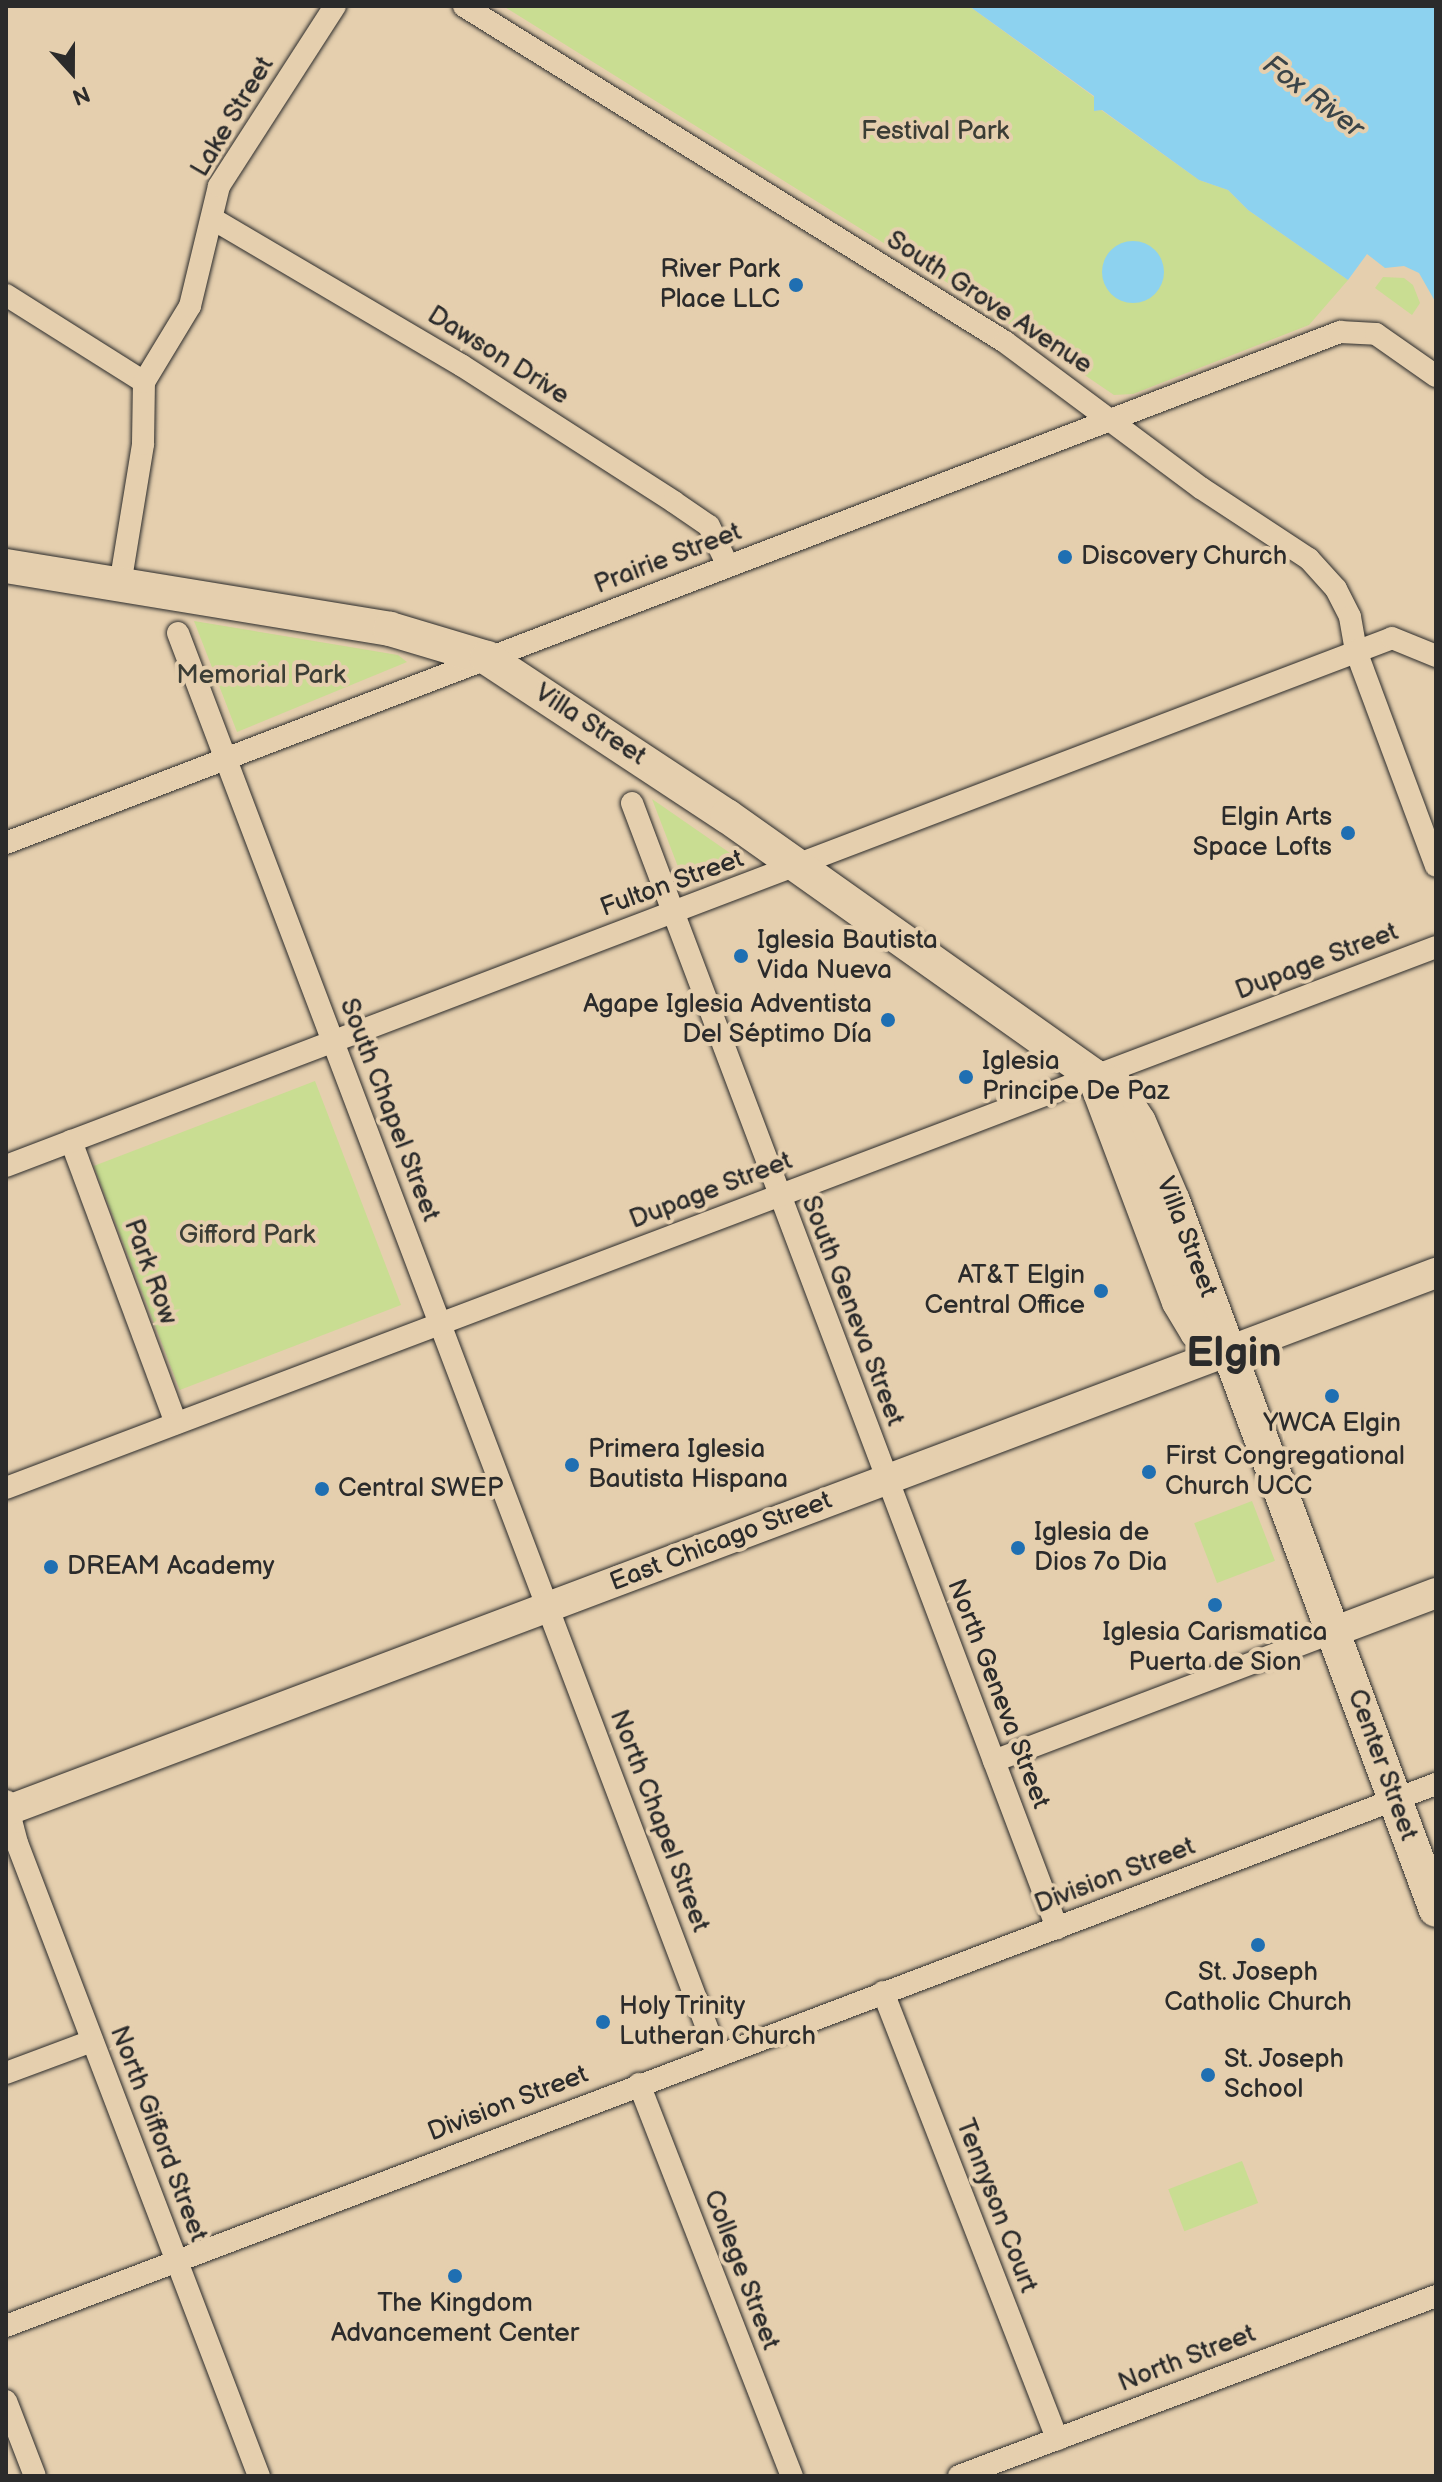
<!DOCTYPE html>
<html>
<head>
<meta charset="utf-8">
<style>
  body { margin:0 }
  #map { position:relative; width:1442px; height:2482px; overflow:hidden; background:#e5cfae; font-family:"Balsamiq Sans",sans-serif }
  div>[style] { position:absolute }
  .green>* { inset:0; background:#c9dd92; transform-origin:0 0 }
  .water>* { inset:0; background:#8dd2ef }
  .round { border-radius:50% }
  .roads { filter:drop-shadow(0 0 2px #2b2b2b) drop-shadow(0 0 2px #2b2b2b) }
  .street>* { height:22px; margin:-11px; padding:0 11px; transform-origin:11px; border-radius:11px; background:#e5cfae }
  .secondary>* { height:30px; margin:-15px; padding:0 15px; transform-origin:15px; border-radius:15px; background:#e5cfae }
  .primary>* { height:34px; margin:-17px; padding:0 17px; transform-origin:17px; border-radius:17px; background:#e5cfae }
  .dots>* { width:22px; height:22px; translate:-50% -50%; box-sizing:border-box; border:4px solid #e5cfae; border-radius:50% }
  span { translate:-50% -50%; white-space:nowrap; text-align:center; line-height:1.15; -webkit-text-stroke:8px #e5cfae; paint-order:stroke }
  .street-label { font-size:26px; color:#2b2b2b }
  .park-label { font-size:26px; color:#3b3d35 }
  .poi-label { font-size:26px; color:#2b2b2b }
  .right { translate:-100% -50%; text-align:right }
  .left { translate:0 -50%; text-align:left }
  .water-label { font-size:28px; color:#3a4448; font-style:italic }
  .town-label { font-size:42px; color:#2b2b2b; font-weight:700 }
  .frame { position:absolute; inset:0; border:8px solid #2b2b2b; pointer-events:none }
  .north { position:absolute; left:32px; top:32px; width:80px; height:80px; -webkit-text-stroke:6px #e5cfae; paint-order:stroke; rotate:159deg; font-size:22px; font-weight:700; line-height:32px; text-align:center; color:#2b2b2b }
  .north::after { content:''; display:block; margin:auto; width:28px; height:36px; background:#2b2b2b; clip-path:polygon(50% 0,100% 100%,50% 72%,0 100%) }
</style>
</head>
<body>
<div id="map">
  <div class="green">
    <i style="clip-path:polygon(503px 6px,969px 6px,1094px 97px,1094px 111px,1101px 110px,1199px 180px,1228px 190px,1248px 210px,1348px 280px,1309px 325px,1133px 394px,1114px 395px,959px 290px)"></i>
    <i style="clip-path:polygon(1383px 277px,1404px 278px,1413px 285px,1420px 303px,1412px 315px,1375px 288px)"></i>
    <i style="clip-path:polygon(194px 621px,398px 655px,407px 662px,237px 732px)"></i>
    <i style="clip-path:polygon(652px 799px,743px 862px,685px 885px)"></i>
    <i style="left:315px;top:1081px;width:240px;height:237px;rotate:69deg"></i>
    <i style="left:1252px;top:1501px;width:64px;height:62px;rotate:69deg"></i>
    <i style="left:1242px;top:2161px;width:45px;height:79px;rotate:69deg"></i>
  </div>
  <div class="water">
    <i style="clip-path:polygon(969px 6px,1436px 6px,1436px 303px,1419px 273px,1404px 266px,1385px 268px,1367px 254px,1348px 280px,1248px 210px,1228px 190px,1199px 180px,1102px 110px,1094px 111px,1094px 96px)"></i>
    <i class="round" style="left:1102px;top:241px;width:62px;height:62px"></i>
  </div>
  <div class="roads">
    <div class="street">
      <i style="left:464px;top:6px;width:637px;rotate:31.84deg"></i>
      <i style="left:1005px;top:342px;width:244px;rotate:36.7deg"></i>
      <i style="left:1201px;top:488px;width:129px;rotate:33.3deg"></i>
      <i style="left:1309px;top:559px;width:40px;rotate:48deg"></i>
      <i style="left:1336px;top:589px;width:31px;rotate:63deg"></i>
      <i style="left:1350px;top:617px;width:35px;rotate:80deg"></i>
      <i style="left:1356px;top:651px;width:229px;rotate:69.6deg"></i>
      <i style="left:213px;top:219px;width:288px;rotate:30.5deg"></i>
      <i style="left:461px;top:365px;width:253px;rotate:32.7deg"></i>
      <i style="left:674px;top:502px;width:42px;rotate:34.4deg"></i>
      <i style="left:709px;top:526px;width:44px;rotate:64.6deg"></i>
      <i style="left:6px;top:295px;width:163px;rotate:32.2deg"></i>
      <i style="left:120px;top:585px;width:143px;rotate:-80.7deg"></i>
      <i style="left:143px;top:444px;width:62px;rotate:-89.1deg"></i>
      <i style="left:144px;top:382px;width:89px;rotate:-58.8deg"></i>
      <i style="left:190px;top:306px;width:123px;rotate:-76.4deg"></i>
      <i style="left:219px;top:186px;width:214px;rotate:-57.2deg"></i>
      <i style="left:178px;top:633px;width:1520px;rotate:69.23deg"></i>
      <i style="left:632px;top:803px;width:1203px;rotate:69.3deg"></i>
      <i style="left:6px;top:843px;width:1429px;rotate:-20.96deg"></i>
      <i style="left:1340px;top:332px;width:36px;rotate:3deg"></i>
      <i style="left:1376px;top:334px;width:73px;rotate:35deg"></i>
      <i style="left:71px;top:1141px;width:301px;rotate:69.6deg"></i>
      <i style="left:6px;top:1166px;width:1483px;rotate:-20.85deg"></i>
      <i style="left:1392px;top:638px;width:48px;rotate:22.2deg"></i>
      <i style="left:6px;top:1488px;width:1529px;rotate:-20.72deg"></i>
      <i style="left:994px;top:1761px;width:363px;rotate:-20.8deg"></i>
      <i style="left:6px;top:1801px;width:43px;rotate:75.3deg"></i>
      <i style="left:17px;top:1843px;width:678px;rotate:69.08deg"></i>
      <i style="left:883px;top:1992px;width:480px;rotate:68.7deg"></i>
      <i style="left:6px;top:2073px;width:92px;rotate:-20.4deg"></i>
      <i style="left:639px;top:2084px;width:421px;rotate:68.7deg"></i>
      <i style="left:6px;top:2326px;width:1529px;rotate:-20.76deg"></i>
      <i style="left:6px;top:2401px;width:80px;rotate:68.9deg"></i>
      <i style="left:959px;top:2476px;width:510px;rotate:-20.67deg"></i>
    </div>
    <div class="secondary">
      <i style="left:1333px;top:1632px;width:110px;rotate:-20.7deg"></i>
      <i style="left:6px;top:1811px;width:1528px;rotate:-20.62deg"></i>
    </div>
    <div class="primary">
      <i style="left:6px;top:566px;width:389px;rotate:9.3deg"></i>
      <i style="left:390px;top:629px;width:101px;rotate:16.6deg"></i>
      <i style="left:487px;top:658px;width:287px;rotate:33.4deg"></i>
      <i style="left:727px;top:816px;width:450px;rotate:35.3deg"></i>
      <i style="left:1094px;top:1076px;width:22px;rotate:22deg"></i>
      <i style="left:1114px;top:1084px;width:45px;rotate:56.7deg"></i>
      <i style="left:1139px;top:1122px;width:86px;rotate:66.7deg"></i>
      <i style="left:1173px;top:1201px;width:756px;rotate:69.65deg"></i>
      <i style="left:1094px;top:1076px;width:241px;rotate:69.4deg"></i>
      <i style="left:1179px;top:1302px;width:35px;rotate:59deg"></i>
      <i style="left:1197px;top:1332px;width:34px;rotate:34deg"></i>
    </div>
  </div>
  <div class="dots">
    <i style="left:796px;top:285px;background:#1f6fb2"></i>
    <i style="left:1065px;top:557px;background:#1f6fb2"></i>
    <i style="left:1348px;top:833px;background:#1f6fb2"></i>
    <i style="left:741px;top:956px;background:#1f6fb2"></i>
    <i style="left:888px;top:1020px;background:#1f6fb2"></i>
    <i style="left:966px;top:1077px;background:#1f6fb2"></i>
    <i style="left:1101px;top:1291px;background:#1f6fb2"></i>
    <i style="left:1332px;top:1396px;background:#1f6fb2"></i>
    <i style="left:572px;top:1465px;background:#1f6fb2"></i>
    <i style="left:1149px;top:1472px;background:#1f6fb2"></i>
    <i style="left:322px;top:1489px;background:#1f6fb2"></i>
    <i style="left:1018px;top:1548px;background:#1f6fb2"></i>
    <i style="left:51px;top:1567px;background:#1f6fb2"></i>
    <i style="left:1215px;top:1605px;background:#1f6fb2"></i>
    <i style="left:1258px;top:1945px;background:#1f6fb2"></i>
    <i style="left:603px;top:2022px;background:#1f6fb2"></i>
    <i style="left:1208px;top:2075px;background:#1f6fb2"></i>
    <i style="left:455px;top:2276px;background:#1f6fb2"></i>
  </div>
  <div class="street-label">
    <span style="left:233px;top:117px;rotate:-59deg">Lake Street</span>
    <span style="left:989px;top:303px;rotate:33deg">South Grove Avenue</span>
    <span style="left:498px;top:356px;rotate:32deg">Dawson Drive</span>
    <span style="left:668px;top:559px;rotate:-21deg">Prairie Street</span>
    <span style="left:590px;top:725px;rotate:33deg">Villa Street</span>
    <span style="left:672px;top:884px;rotate:-20deg">Fulton Street</span>
    <span style="left:1317px;top:962px;rotate:-21deg">Dupage Street</span>
    <span style="left:389px;top:1110px;rotate:69deg">South Chapel Street</span>
    <span style="left:711px;top:1191px;rotate:-21deg">Dupage Street</span>
    <span style="left:1186px;top:1237px;rotate:69deg">Villa Street</span>
    <span style="left:150px;top:1272px;rotate:70deg">Park Row</span>
    <span style="left:852px;top:1311px;rotate:69deg">South Geneva Street</span>
    <span style="left:721px;top:1542px;rotate:-21deg">East Chicago Street</span>
    <span style="left:998px;top:1694px;rotate:69deg">North Geneva Street</span>
    <span style="left:1382px;top:1765px;rotate:70deg">Center Street</span>
    <span style="left:659px;top:1821px;rotate:69deg">North Chapel Street</span>
    <span style="left:1115px;top:1876px;rotate:-21deg">Division Street</span>
    <span style="left:508px;top:2104px;rotate:-21deg">Division Street</span>
    <span style="left:158px;top:2134px;rotate:69deg">North Gifford Street</span>
    <span style="left:996px;top:2206px;rotate:69deg">Tennyson Court</span>
    <span style="left:741px;top:2270px;rotate:69deg">College Street</span>
    <span style="left:1187px;top:2359px;rotate:-21deg">North Street</span>
  </div>
  <div class="park-label">
    <span style="left:935px;top:132px">Festival Park</span>
    <span style="left:261px;top:676px">Memorial Park</span>
    <span style="left:247px;top:1236px">Gifford Park</span>
  </div>
  <div class="poi-label">
    <span class="right" style="left:780px;top:285px">River Park<br>Place LLC</span>
    <span class="left" style="left:1081px;top:557px">Discovery Church</span>
    <span class="right" style="left:1332px;top:833px">Elgin Arts<br>Space Lofts</span>
    <span class="left" style="left:757px;top:956px">Iglesia Bautista<br>Vida Nueva</span>
    <span class="right" style="left:872px;top:1020px">Agape Iglesia Adventista<br>Del Séptimo Día</span>
    <span class="left" style="left:982px;top:1077px">Iglesia<br>Principe De Paz</span>
    <span class="right" style="left:1085px;top:1291px">AT&amp;T Elgin<br>Central Office</span>
    <span style="left:1332px;top:1424px">YWCA Elgin</span>
    <span class="left" style="left:588px;top:1465px">Primera Iglesia<br>Bautista Hispana</span>
    <span class="left" style="left:1165px;top:1472px">First Congregational<br>Church UCC</span>
    <span class="left" style="left:338px;top:1489px">Central SWEP</span>
    <span class="left" style="left:1034px;top:1548px">Iglesia de<br>Dios 7o Dia</span>
    <span class="left" style="left:67px;top:1567px">DREAM Academy</span>
    <span style="left:1215px;top:1648px">Iglesia Carismatica<br>Puerta de Sion</span>
    <span style="left:1258px;top:1988px">St. Joseph<br>Catholic Church</span>
    <span class="left" style="left:619px;top:2022px">Holy Trinity<br>Lutheran Church</span>
    <span class="left" style="left:1224px;top:2075px">St. Joseph<br>School</span>
    <span style="left:455px;top:2319px">The Kingdom<br>Advancement Center</span>
  </div>
  <div class="water-label">
    <span style="left:1313px;top:97px;rotate:37deg">Fox River</span>
  </div>
  <div class="town-label">
    <span style="left:1234px;top:1354px">Elgin</span>
  </div>
  <div class="frame"></div>
  <div class="north">N</div>
</div>
</body>
</html>
